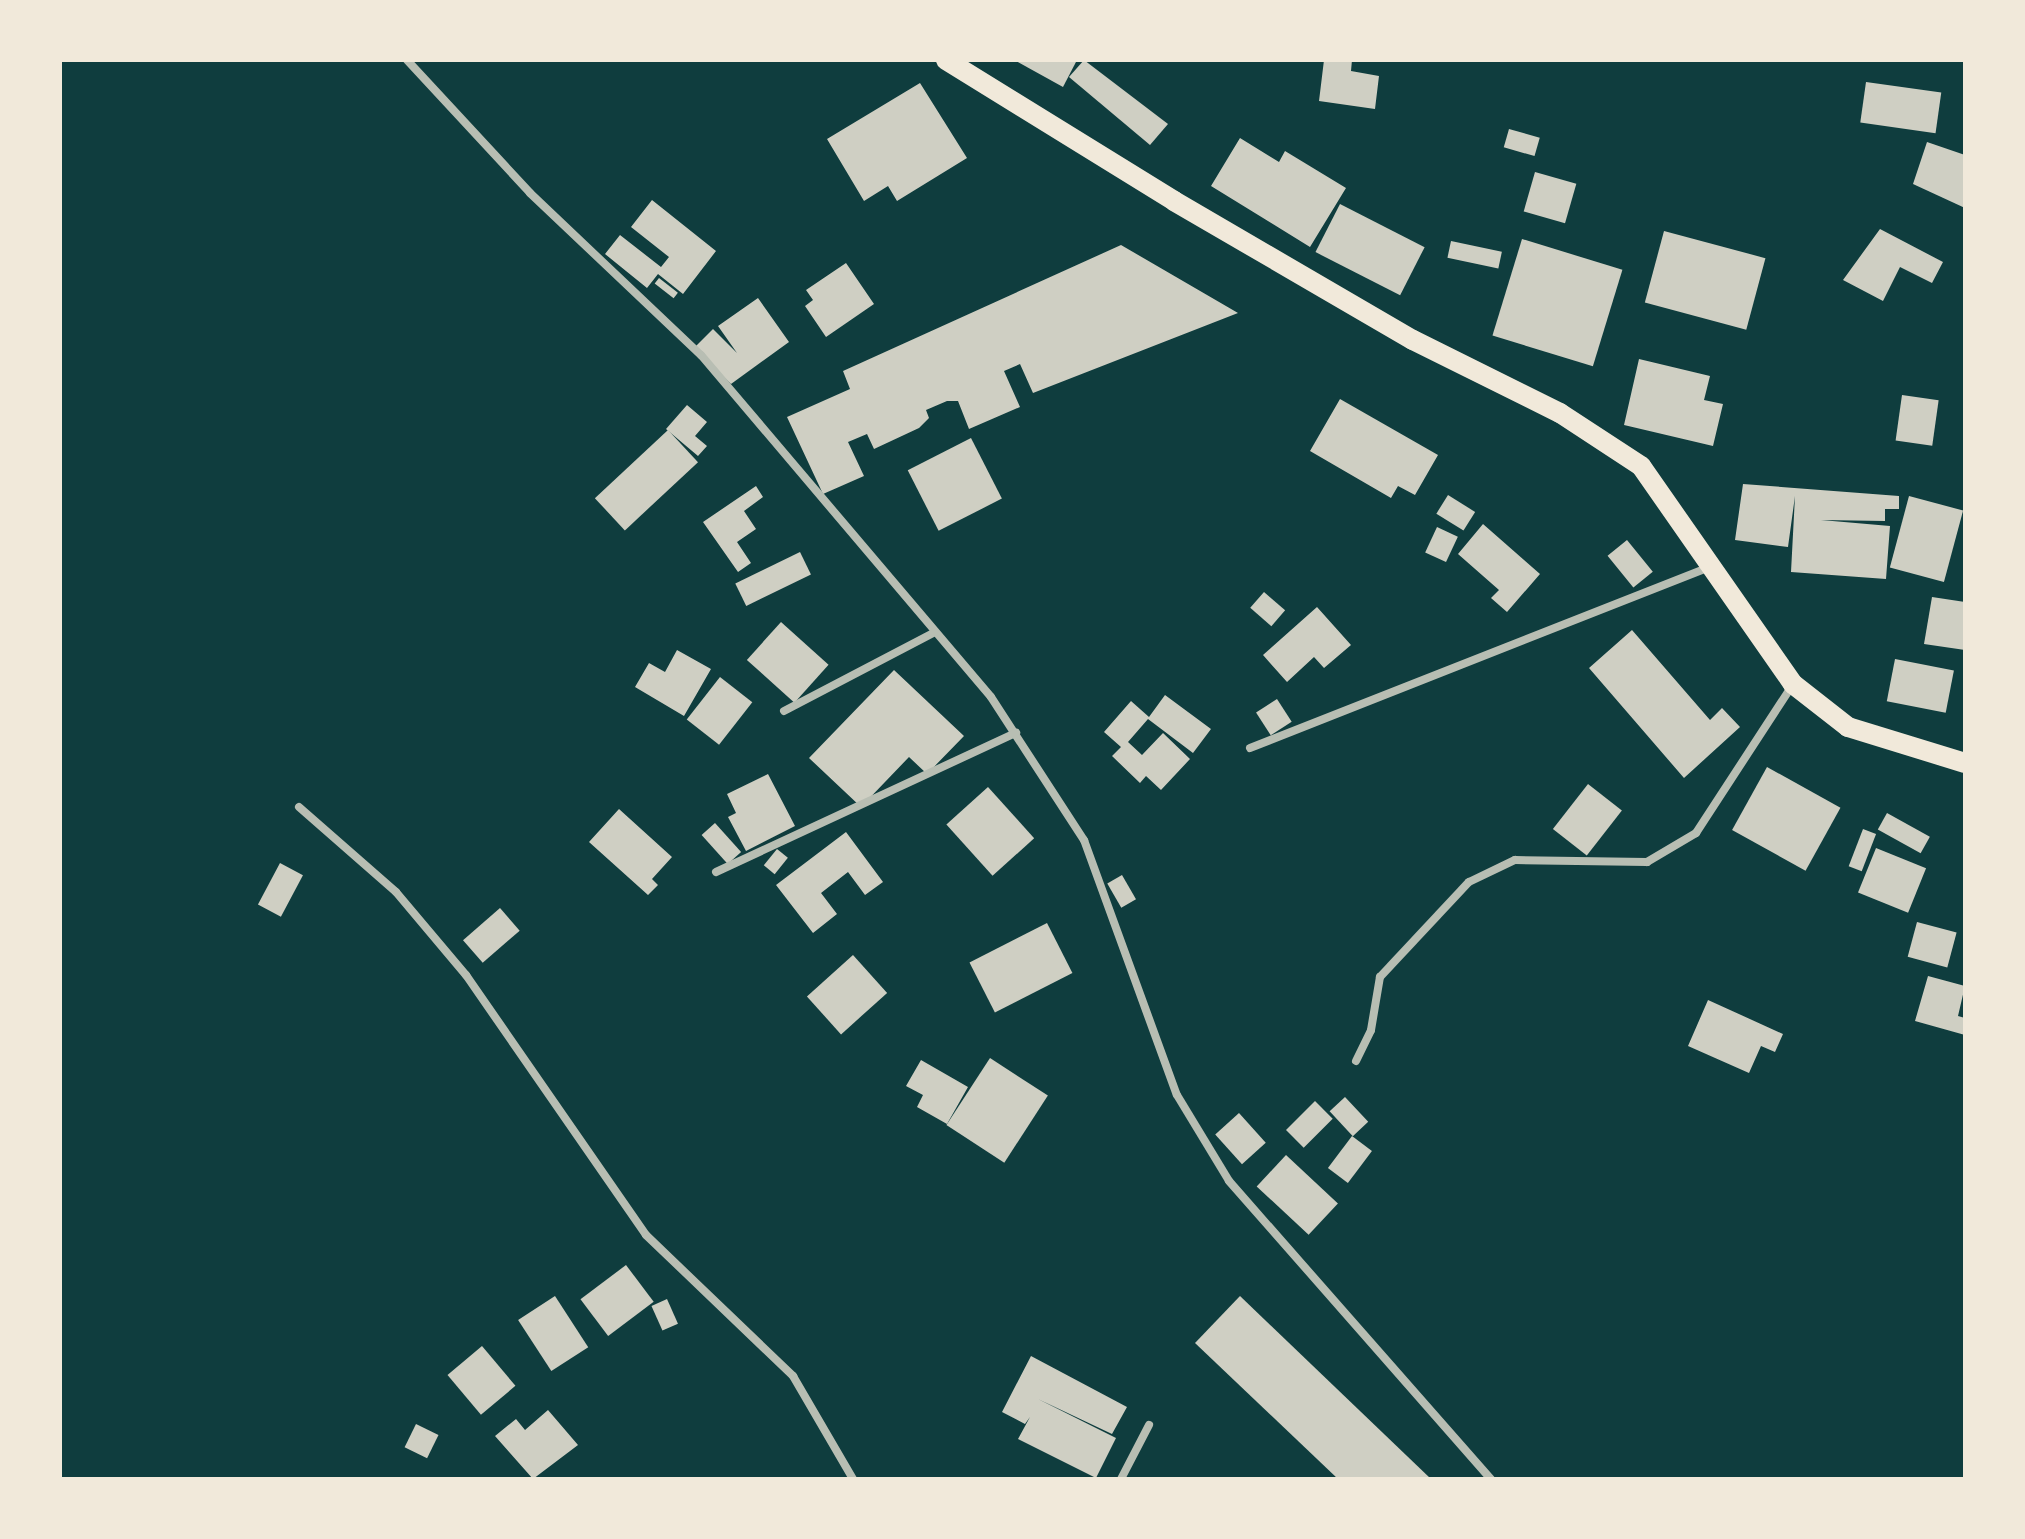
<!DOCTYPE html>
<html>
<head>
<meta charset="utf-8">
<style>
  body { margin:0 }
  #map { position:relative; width:2025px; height:1539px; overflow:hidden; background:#0f3d3e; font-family:Karla,sans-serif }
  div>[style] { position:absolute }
  .building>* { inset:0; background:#cfcfc3; transform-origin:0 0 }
  .minor>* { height:8px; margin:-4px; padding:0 4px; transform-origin:4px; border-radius:4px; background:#b8beb3 }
  .primary>* { height:20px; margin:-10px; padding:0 10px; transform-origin:10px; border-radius:10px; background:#f1e9da }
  span { translate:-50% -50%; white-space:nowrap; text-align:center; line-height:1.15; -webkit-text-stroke:6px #f1e9da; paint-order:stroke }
  .frame { position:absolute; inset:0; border:62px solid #f1e9da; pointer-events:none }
</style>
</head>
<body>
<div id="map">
  <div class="building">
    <i style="clip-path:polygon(1014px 60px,1077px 60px,1063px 87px)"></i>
    <i style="clip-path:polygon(1084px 60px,1168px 124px,1150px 145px,1069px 77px)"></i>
    <i style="clip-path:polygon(1324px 60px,1352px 60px,1351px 71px,1379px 76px,1375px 109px,1319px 101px)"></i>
    <i style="left:1866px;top:82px;width:76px;height:41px;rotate:8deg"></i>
    <i style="clip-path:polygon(920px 83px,967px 158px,897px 201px,888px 186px,864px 201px,827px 139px)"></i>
    <i style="left:1509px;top:129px;width:32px;height:19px;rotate:16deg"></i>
    <i style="clip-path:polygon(1240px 138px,1279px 162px,1285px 151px,1346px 188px,1310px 247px,1211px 186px)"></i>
    <i style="clip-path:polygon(1927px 142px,1965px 155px,1965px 208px,1913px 184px)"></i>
    <i style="left:1535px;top:172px;width:43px;height:41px;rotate:16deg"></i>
    <i style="clip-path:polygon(652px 200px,716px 251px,683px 294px,658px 274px,647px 288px,605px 254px,620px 235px,661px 267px,669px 257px,631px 227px)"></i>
    <i style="left:1340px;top:204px;width:95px;height:54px;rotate:27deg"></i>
    <i style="clip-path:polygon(1880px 229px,1943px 262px,1932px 283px,1900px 267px,1883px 301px,1843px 280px)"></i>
    <i style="left:1664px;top:231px;width:105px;height:74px;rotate:15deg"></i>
    <i style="left:1522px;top:239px;width:105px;height:101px;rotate:17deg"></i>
    <i style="left:1451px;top:241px;width:52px;height:17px;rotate:12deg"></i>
    <i style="clip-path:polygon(1121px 245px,1238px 313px,1033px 393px,1020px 364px,1004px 371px,1020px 407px,969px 429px,958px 401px,947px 401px,926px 410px,929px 418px,919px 428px,874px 449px,867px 434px,848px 442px,864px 476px,823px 494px,787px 417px,850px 389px,843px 371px)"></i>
    <i style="clip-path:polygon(846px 263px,874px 304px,826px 337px,805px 306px,813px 300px,806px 290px)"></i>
    <i style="left:659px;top:278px;width:24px;height:7px;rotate:38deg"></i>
    <i style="clip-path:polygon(758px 298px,789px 342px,731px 384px,694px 348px,713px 329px,737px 353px,718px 326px)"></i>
    <i style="clip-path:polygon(1639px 359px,1710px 376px,1704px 400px,1723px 404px,1713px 446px,1624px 425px)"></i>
    <i style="left:1902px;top:395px;width:37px;height:46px;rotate:8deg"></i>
    <i style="clip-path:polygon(1340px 399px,1438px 455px,1415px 495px,1398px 486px,1391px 498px,1310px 451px)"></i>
    <i style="clip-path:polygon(687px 405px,707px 422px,695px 436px,707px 446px,698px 456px,666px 429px)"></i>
    <i style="left:668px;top:430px;width:44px;height:100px;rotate:47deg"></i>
    <i style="left:971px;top:438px;width:68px;height:71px;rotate:63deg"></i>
    <i style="clip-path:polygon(1743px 484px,1899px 496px,1899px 509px,1885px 509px,1885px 521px,1821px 520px,1890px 526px,1886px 579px,1791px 572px,1795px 496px,1788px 547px,1735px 540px)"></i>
    <i style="clip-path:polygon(756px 486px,763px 497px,744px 511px,756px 529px,737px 542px,751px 563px,738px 572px,703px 522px)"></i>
    <i style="left:1448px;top:495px;width:32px;height:22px;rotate:32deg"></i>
    <i style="left:1909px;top:496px;width:56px;height:74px;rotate:15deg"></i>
    <i style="clip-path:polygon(1483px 524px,1540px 574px,1507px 612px,1491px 598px,1499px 590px,1458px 554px)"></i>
    <i style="left:1437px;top:527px;width:23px;height:28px;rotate:25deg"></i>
    <i style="left:1627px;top:540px;width:41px;height:25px;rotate:51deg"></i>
    <i style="left:800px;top:552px;width:25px;height:72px;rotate:64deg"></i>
    <i style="left:1264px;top:592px;width:28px;height:21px;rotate:41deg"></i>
    <i style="clip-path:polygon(1932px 597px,1965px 602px,1965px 650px,1924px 644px)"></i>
    <i style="clip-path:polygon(1317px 607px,1351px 645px,1324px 668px,1314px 657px,1287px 682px,1263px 655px)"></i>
    <i style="left:781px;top:622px;width:64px;height:51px;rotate:42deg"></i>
    <i style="clip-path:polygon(1632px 630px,1710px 720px,1722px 708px,1740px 727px,1684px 778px,1589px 668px)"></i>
    <i style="clip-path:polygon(677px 650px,711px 669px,684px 716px,635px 687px,649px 663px,665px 672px)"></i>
    <i style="left:1895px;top:659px;width:60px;height:43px;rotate:11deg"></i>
    <i style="clip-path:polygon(894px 670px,964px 736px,927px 774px,909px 757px,861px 807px,809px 758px)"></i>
    <i style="left:720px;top:677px;width:41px;height:54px;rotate:38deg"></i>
    <i style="clip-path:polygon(1165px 695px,1211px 729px,1193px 753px,1148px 719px,1128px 742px,1142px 755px,1163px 733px,1190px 759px,1161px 790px,1146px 776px,1140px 783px,1112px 756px,1121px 747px,1104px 732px,1131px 701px,1149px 717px)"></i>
    <i style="left:1277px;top:699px;width:27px;height:25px;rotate:57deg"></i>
    <i style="left:1767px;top:767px;width:84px;height:72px;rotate:29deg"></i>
    <i style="clip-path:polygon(768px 774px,795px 826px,746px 851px,728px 817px,736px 813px,727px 794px)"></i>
    <i style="left:1588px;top:784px;width:43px;height:57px;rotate:38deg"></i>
    <i style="left:988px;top:787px;width:69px;height:56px;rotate:48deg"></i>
    <i style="clip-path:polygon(619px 809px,672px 857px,652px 879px,658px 885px,648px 895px,589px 842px)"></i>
    <i style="left:1887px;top:813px;width:49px;height:19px;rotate:29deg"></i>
    <i style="left:715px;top:823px;width:39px;height:18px;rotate:48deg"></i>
    <i style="left:1863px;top:829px;width:14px;height:40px;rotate:21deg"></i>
    <i style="clip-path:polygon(846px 832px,883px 882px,865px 895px,848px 872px,821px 893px,837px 914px,813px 933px,776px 885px)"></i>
    <i style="left:1876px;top:848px;width:54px;height:48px;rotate:22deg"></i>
    <i style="left:777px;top:849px;width:14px;height:21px;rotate:39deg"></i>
    <i style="left:280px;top:863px;width:26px;height:47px;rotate:28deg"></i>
    <i style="left:1122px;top:875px;width:28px;height:17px;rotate:60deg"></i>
    <i style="left:500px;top:908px;width:30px;height:49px;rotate:49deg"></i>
    <i style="left:1917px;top:922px;width:41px;height:36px;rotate:15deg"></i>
    <i style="left:1047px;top:923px;width:56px;height:87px;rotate:63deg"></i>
    <i style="left:853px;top:955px;width:51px;height:62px;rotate:48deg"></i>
    <i style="clip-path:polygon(1928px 976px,1965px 986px,1958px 1016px,1965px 1018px,1965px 1035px,1915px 1021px)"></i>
    <i style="clip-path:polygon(1708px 1000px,1783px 1034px,1775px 1052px,1761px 1046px,1749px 1073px,1688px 1046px)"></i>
    <i style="left:990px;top:1058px;width:69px;height:80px;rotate:33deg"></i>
    <i style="clip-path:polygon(921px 1060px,968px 1087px,947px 1124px,917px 1107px,923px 1095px,906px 1086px)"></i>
    <i style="left:1345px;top:1097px;width:34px;height:21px;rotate:47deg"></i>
    <i style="left:1315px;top:1101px;width:25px;height:41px;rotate:45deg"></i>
    <i style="left:1239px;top:1113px;width:40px;height:32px;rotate:48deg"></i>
    <i style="left:1352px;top:1136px;width:25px;height:40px;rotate:37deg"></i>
    <i style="left:1286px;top:1155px;width:71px;height:43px;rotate:43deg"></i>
    <i style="left:626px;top:1265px;width:46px;height:57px;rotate:53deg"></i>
    <i style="left:555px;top:1296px;width:61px;height:44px;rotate:57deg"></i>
    <i style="clip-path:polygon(1240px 1296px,1431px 1479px,1338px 1479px,1195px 1343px)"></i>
    <i style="left:667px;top:1299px;width:27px;height:17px;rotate:66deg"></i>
    <i style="left:482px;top:1346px;width:52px;height:45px;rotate:50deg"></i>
    <i style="clip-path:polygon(1031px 1356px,1127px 1407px,1112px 1434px,1038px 1399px,1116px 1438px,1096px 1478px,1018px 1439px,1030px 1417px,1025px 1424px,1002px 1412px)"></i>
    <i style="clip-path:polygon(548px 1410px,578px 1445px,533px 1479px,495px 1436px,516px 1419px,525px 1430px)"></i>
    <i style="left:416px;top:1424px;width:25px;height:26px;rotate:26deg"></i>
  </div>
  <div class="minor">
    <i style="left:407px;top:60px;width:181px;rotate:47.2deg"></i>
    <i style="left:530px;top:193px;width:236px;rotate:43.5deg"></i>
    <i style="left:701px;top:355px;width:448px;rotate:49.7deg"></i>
    <i style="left:991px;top:697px;width:171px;rotate:57deg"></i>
    <i style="left:1084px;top:840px;width:271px;rotate:70deg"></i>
    <i style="left:1177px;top:1095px;width:100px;rotate:58.8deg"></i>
    <i style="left:1229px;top:1181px;width:397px;rotate:48.7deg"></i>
    <i style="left:784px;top:711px;width:170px;rotate:-27.6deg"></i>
    <i style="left:1250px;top:748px;width:494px;rotate:-21.5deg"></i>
    <i style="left:299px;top:807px;width:129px;rotate:41.2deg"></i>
    <i style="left:396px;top:892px;width:109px;rotate:49.9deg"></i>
    <i style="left:466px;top:975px;width:316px;rotate:55.3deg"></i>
    <i style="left:646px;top:1235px;width:204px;rotate:43.8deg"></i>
    <i style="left:793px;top:1376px;width:119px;rotate:59.8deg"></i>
    <i style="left:716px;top:872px;width:331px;rotate:-24.9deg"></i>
    <i style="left:1356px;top:1061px;width:34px;rotate:-64deg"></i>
    <i style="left:1371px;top:1030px;width:54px;rotate:-80.4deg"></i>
    <i style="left:1380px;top:977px;width:130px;rotate:-46.9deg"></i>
    <i style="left:1469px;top:882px;width:51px;rotate:-25.6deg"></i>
    <i style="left:1515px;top:860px;width:132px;rotate:0.9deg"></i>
    <i style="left:1647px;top:862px;width:57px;rotate:-30.6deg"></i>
    <i style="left:1696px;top:833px;width:176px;rotate:-56.9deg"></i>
    <i style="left:1121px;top:1479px;width:61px;rotate:-62.6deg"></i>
  </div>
  <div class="primary">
    <i style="left:946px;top:60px;width:268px;rotate:31.7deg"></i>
    <i style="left:1174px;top:201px;width:276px;rotate:30.2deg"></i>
    <i style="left:1413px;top:340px;width:164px;rotate:26.4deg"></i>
    <i style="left:1560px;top:413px;width:97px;rotate:33.2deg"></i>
    <i style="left:1641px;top:466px;width:266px;rotate:55.1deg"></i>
    <i style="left:1793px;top:684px;width:70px;rotate:38deg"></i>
    <i style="left:1848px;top:727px;width:122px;rotate:17.1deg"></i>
  </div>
  <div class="frame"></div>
</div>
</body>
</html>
